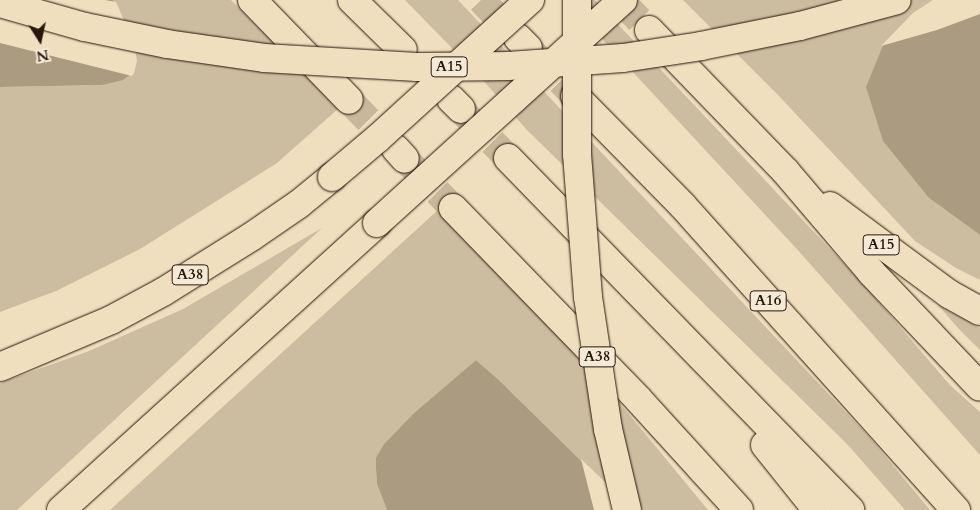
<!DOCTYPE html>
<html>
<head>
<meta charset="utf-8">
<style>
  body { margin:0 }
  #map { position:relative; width:980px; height:510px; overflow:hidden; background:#efdfbf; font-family:Cardo,serif }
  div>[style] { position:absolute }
  .green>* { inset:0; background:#cdbda0 }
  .water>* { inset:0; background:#ab9b81 }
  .pier>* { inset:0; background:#efdfbf }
  .highway-tunnel>* { height:28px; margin-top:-14px; transform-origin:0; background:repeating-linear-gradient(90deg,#c7b79b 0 28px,transparent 0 42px) }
  .roads { filter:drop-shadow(0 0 1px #27160a) drop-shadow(0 0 1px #27160a) }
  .highway>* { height:28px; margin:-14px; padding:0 14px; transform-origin:14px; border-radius:14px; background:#efdfbf }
  .bridges { filter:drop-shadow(0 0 1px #27160a) drop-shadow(0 0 1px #27160a) }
  .highway-bridge>* { height:28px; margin:-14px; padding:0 14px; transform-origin:14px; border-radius:14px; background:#efdfbf }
  span { translate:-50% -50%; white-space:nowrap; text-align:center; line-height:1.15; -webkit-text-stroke:4.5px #f5ead5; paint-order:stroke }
  .shield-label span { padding:1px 4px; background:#f5ead5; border:1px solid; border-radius:4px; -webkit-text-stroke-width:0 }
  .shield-label { font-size:15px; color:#27160a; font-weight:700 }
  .north { position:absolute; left:15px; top:15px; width:50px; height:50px; -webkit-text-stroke:4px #f5ead5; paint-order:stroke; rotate:170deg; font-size:14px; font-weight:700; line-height:20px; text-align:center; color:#27160a }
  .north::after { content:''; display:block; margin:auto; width:18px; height:22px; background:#27160a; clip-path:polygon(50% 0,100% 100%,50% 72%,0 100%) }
</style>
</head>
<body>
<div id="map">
  <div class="green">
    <i style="clip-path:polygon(113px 0,231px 0,339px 108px,277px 163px,140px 249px,56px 291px,0 312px,0 87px,102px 85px,131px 43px)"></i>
    <i style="clip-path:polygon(405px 0,458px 0,871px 439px,930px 510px,905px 510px,848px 445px,527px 130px,481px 78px)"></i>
    <i style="clip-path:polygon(566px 0,595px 0,865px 286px,950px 385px,980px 412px,980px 455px,795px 247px)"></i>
    <i style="clip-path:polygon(683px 0,937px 0,929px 198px,980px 235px,980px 280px,956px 268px,915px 241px,778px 95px)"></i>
    <i style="clip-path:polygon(439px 209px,531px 304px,628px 413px,708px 510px,631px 510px,500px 381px,476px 360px,414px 413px,384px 444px,376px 469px,377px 484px,387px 510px,110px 510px)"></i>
    <i style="clip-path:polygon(322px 228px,17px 510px,0 510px,0 383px,89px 351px,183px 309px)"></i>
    <i style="clip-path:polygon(938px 305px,980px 328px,980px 350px,958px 328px)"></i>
  </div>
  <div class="water">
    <i style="clip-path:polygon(0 0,113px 0,131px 43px,132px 73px,123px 80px,102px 85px,0 87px)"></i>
    <i style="clip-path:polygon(980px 0,980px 235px,929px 198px,883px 141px,866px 87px,884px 43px)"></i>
    <i style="clip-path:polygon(476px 360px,500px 381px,631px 510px,387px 510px,377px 484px,376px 469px,376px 458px,384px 444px,414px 413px)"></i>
  </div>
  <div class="pier">
    <i style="clip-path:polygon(0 0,105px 0,116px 2px,134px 43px,137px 61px,134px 73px,132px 76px,0 43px)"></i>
    <i style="clip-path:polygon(933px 0,980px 0,980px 14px,937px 30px,881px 46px,913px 13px)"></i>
    <i style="clip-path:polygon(581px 459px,632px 508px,633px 510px,594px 510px)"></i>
  </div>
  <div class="highway-tunnel">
    <i style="left:481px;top:0;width:53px;rotate:45.8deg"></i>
    <i style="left:620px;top:0;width:42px;rotate:46deg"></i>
    <i style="left:531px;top:51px;width:63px;rotate:45.6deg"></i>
    <i style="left:349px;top:100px;width:68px;rotate:46.2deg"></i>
    <i style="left:463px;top:112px;width:64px;rotate:45.6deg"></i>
    <i style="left:408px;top:162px;width:64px;rotate:45.6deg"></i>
  </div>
  <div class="roads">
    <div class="highway">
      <i style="left:252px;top:0;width:139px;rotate:45.9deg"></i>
      <i style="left:352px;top:0;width:71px;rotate:44.4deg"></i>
      <i style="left:649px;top:30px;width:197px;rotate:46deg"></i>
      <i style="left:786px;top:172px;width:131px;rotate:49.6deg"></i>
      <i style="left:871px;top:272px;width:158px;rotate:46.5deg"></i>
      <i style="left:518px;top:38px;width:14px;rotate:45deg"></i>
      <i style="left:575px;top:96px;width:154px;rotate:45.5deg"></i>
      <i style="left:683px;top:206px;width:409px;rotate:48.1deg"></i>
      <i style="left:451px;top:99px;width:14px;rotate:45deg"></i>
      <i style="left:396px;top:149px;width:13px;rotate:48deg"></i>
      <i style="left:508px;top:158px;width:491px;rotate:45.8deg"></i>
      <i style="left:830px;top:206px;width:148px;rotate:36.5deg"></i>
      <i style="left:949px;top:294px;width:35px;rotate:29deg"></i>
      <i style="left:453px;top:208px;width:266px;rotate:45.9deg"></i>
      <i style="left:638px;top:399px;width:150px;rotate:47.7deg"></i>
      <i style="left:0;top:367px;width:121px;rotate:-22.9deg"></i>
      <i style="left:111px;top:320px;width:59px;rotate:-28.3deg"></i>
      <i style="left:163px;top:292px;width:104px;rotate:-32deg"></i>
      <i style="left:251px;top:237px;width:58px;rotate:-34.5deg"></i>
      <i style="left:299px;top:204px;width:43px;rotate:-39.3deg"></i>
      <i style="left:765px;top:445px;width:83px;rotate:51.3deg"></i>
      <i style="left:61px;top:510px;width:427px;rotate:-42.2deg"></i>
    </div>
  </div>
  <div class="bridges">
    <div class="highway-bridge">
      <i style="left:577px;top:0;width:154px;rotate:90deg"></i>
      <i style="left:577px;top:154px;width:143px;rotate:85.6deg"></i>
      <i style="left:588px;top:297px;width:134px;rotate:81.4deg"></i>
      <i style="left:608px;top:429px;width:83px;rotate:76.8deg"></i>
      <i style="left:0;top:3px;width:88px;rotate:15.8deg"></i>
      <i style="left:85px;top:27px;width:84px;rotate:11.7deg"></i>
      <i style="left:167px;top:44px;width:98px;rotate:8.2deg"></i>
      <i style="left:264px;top:58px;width:153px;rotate:3.4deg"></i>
      <i style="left:417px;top:67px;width:91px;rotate:-0.6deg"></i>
      <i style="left:508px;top:66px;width:115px;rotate:-4deg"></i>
      <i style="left:623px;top:58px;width:79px;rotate:-8.7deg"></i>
      <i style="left:701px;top:46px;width:101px;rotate:-11.4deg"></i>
      <i style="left:800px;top:26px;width:100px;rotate:-15deg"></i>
      <i style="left:332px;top:177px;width:59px;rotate:-40.2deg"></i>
      <i style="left:377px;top:139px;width:207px;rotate:-42.3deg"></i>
      <i style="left:377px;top:223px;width:332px;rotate:-42.2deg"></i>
    </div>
  </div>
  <div class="shield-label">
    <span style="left:449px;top:67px">A15</span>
    <span style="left:881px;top:245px">A15</span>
    <span style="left:190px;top:275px">A38</span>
    <span style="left:768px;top:301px">A16</span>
    <span style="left:597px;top:357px">A38</span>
  </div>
  <div class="north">N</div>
</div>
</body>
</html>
